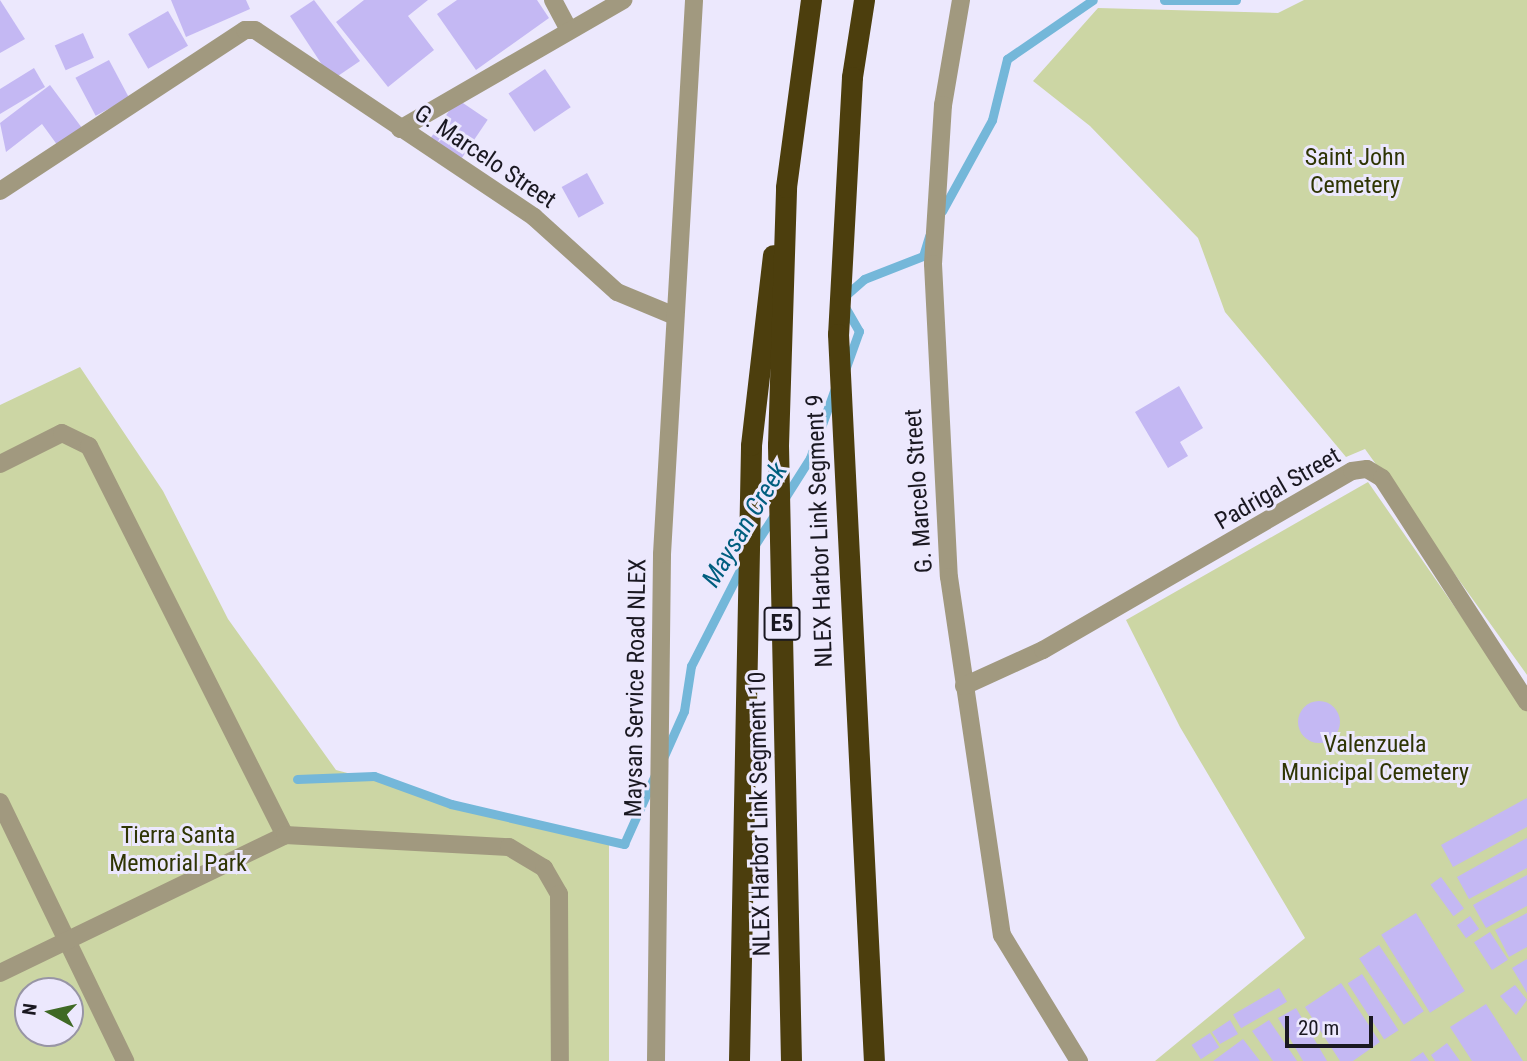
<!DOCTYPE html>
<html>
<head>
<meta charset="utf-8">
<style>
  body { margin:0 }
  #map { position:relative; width:1527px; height:1061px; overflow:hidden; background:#ece8fd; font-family:"Roboto Condensed",sans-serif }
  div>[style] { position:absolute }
  .green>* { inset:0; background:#ccd6a4 }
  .stream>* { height:9px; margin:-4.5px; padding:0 4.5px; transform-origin:4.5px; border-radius:4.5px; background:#74b7d9 }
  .building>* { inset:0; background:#c4b8f3; transform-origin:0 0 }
  .round { border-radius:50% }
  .minor>* { height:18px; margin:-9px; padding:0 9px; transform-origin:9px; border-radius:9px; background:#a1997f }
  .highway>* { height:21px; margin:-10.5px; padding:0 10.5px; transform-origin:10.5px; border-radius:10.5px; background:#4c3e0d }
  span { translate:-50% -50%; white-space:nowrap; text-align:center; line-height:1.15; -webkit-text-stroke:6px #ece8fd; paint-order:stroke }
  .shield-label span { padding:2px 5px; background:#ece8fd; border:2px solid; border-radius:5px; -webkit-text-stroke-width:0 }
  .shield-label { font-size:23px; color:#1a1821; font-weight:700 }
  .street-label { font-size:24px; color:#1a1821 }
  .park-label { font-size:24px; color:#2f3504 }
  .water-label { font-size:26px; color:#015e7f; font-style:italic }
  .north { position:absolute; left:14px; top:977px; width:70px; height:70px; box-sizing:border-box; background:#ece8fd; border:2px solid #9895a5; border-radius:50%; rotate:278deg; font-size:19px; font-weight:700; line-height:28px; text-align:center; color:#1a1821 }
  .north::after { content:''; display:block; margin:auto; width:24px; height:32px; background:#3f6925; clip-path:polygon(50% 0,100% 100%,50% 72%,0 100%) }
  .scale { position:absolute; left:1285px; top:1016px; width:88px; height:32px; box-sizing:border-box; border:4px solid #1a1821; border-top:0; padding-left:9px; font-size:21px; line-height:24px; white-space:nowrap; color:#1a1821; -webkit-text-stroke:5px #ece8fd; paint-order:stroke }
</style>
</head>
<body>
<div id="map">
  <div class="green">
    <i style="clip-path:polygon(1304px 0,1527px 0,1527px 675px,1365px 449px,1346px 457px,1225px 312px,1198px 238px,1090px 126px,1033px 81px,1098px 8px,1278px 13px)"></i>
    <i style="clip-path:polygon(evenodd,80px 367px,163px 491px,228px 619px,336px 770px,609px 842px,609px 1061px,0 1061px,0 405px,80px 367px,28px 991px,70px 991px,70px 1033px,28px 1033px,28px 991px)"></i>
    <i style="clip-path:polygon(1368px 482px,1527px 711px,1527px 1061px,1155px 1061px,1305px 938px,1180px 727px,1126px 620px)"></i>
  </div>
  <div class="stream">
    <i style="left:1164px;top:0;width:72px"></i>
    <i style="left:942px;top:211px;width:104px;rotate:-61.2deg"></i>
    <i style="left:992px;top:120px;width:63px;rotate:-76.2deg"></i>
    <i style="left:1007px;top:59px;width:104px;rotate:-34.5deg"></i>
    <i style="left:847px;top:294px;width:23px;rotate:-41deg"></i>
    <i style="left:864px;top:279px;width:63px;rotate:-21.3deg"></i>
    <i style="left:923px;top:256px;width:21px;rotate:-73deg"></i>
    <i style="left:845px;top:307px;width:28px;rotate:60deg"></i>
    <i style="left:859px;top:331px;width:41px;rotate:109.7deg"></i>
    <i style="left:784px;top:499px;width:49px;rotate:-57.6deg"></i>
    <i style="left:810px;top:458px;width:74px;rotate:-70.3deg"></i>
    <i style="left:754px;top:546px;width:38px;rotate:-57deg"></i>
    <i style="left:664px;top:756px;width:49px;rotate:-66deg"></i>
    <i style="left:684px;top:711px;width:46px;rotate:-81.2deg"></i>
    <i style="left:691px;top:666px;width:114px;rotate:-63deg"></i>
    <i style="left:297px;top:779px;width:77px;rotate:-2.2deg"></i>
    <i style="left:374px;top:776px;width:82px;rotate:20deg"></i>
    <i style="left:451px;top:804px;width:178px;rotate:13deg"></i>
    <i style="left:624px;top:844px;width:76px;rotate:-65.8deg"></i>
  </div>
  <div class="building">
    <i style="clip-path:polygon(0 0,25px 39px,0 53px)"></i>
    <i style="clip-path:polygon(171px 0,246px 0,250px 9px,186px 37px)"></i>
    <i style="clip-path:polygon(314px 0,360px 61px,332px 80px,290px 16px)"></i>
    <i style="clip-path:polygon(364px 0,428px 0,408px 16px,434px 50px,388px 87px,336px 22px)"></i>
    <i style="clip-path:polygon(457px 0,537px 0,549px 18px,476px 70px,437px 14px)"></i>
    <i style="left:168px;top:11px;width:40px;height:46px;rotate:60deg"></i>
    <i style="left:83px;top:33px;width:27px;height:31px;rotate:66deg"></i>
    <i style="left:109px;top:60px;width:43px;height:38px;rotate:62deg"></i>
    <i style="clip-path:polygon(34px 68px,45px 87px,0 114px,0 89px)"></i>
    <i style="left:545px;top:69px;width:46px;height:44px;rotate:56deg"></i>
    <i style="clip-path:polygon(50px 85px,82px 128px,58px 146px,42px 124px,6px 152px,0 123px)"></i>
    <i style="left:457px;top:99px;width:37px;height:48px;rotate:34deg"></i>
    <i style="left:587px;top:173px;width:35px;height:29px;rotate:61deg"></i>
    <i style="clip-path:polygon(1179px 386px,1203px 428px,1180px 442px,1188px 456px,1168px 468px,1135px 412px)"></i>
    <i class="round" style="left:1298px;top:701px;width:42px;height:42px"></i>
    <i style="clip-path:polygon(1527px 798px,1527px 827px,1453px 867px,1441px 845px)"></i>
    <i style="clip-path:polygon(1527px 838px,1527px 868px,1469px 899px,1457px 877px)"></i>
    <i style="clip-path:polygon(1527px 875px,1527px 906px,1486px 928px,1473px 905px)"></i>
    <i style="left:1441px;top:877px;width:39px;height:13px;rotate:54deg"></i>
    <i style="left:1416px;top:913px;width:92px;height:41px;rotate:58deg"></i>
    <i style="clip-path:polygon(1527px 913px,1527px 947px,1509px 957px,1495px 930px)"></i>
    <i style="left:1470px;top:916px;width:16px;height:16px;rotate:55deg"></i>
    <i style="left:1490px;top:932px;width:33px;height:19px;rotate:57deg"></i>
    <i style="left:1379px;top:945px;width:80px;height:24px;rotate:56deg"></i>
    <i style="clip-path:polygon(1527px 959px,1527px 993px,1512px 968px)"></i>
    <i style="left:1362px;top:974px;width:67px;height:17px;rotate:57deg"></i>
    <i style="clip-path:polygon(1341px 983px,1380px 1042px,1353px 1061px,1340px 1061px,1305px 1007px)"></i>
    <i style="clip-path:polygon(1515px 985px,1527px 1000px,1516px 1015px,1500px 996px)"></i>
    <i style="left:1279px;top:988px;width:16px;height:53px;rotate:60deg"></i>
    <i style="clip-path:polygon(1486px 1004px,1523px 1061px,1472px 1061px,1450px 1027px)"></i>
    <i style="clip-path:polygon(1296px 1008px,1327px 1061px,1303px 1061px,1278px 1018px)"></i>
    <i style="clip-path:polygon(1230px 1020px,1238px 1034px,1220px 1044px,1212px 1032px)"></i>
    <i style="clip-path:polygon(1269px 1020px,1297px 1061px,1273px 1061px,1252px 1031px)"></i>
    <i style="left:1210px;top:1033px;width:17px;height:22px;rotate:57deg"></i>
    <i style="clip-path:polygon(1243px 1039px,1260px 1061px,1213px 1061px)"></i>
    <i style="clip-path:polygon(1447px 1043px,1460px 1061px,1435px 1061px,1431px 1055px)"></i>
    <i style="clip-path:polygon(1423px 1052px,1429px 1061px,1410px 1061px)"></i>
  </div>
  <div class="minor">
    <i style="left:553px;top:0;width:34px;rotate:62deg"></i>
    <i style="left:961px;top:0;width:107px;rotate:99.7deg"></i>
    <i style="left:943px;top:105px;width:159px;rotate:93.6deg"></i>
    <i style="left:933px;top:264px;width:313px;rotate:87.1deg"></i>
    <i style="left:949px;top:577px;width:362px;rotate:81.6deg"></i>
    <i style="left:1002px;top:935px;width:148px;rotate:58.6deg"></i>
    <i style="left:400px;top:129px;width:258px;rotate:-30deg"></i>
    <i style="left:0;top:191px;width:293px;rotate:-33.3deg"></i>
    <i style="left:245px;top:30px;width:10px"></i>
    <i style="left:255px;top:30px;width:336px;rotate:33.8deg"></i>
    <i style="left:534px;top:217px;width:112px;rotate:42.1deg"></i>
    <i style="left:617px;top:292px;width:63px;rotate:22.5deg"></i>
    <i style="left:0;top:464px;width:69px;rotate:-26.6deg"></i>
    <i style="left:62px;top:433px;width:30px;rotate:26deg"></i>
    <i style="left:89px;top:446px;width:436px;rotate:63.3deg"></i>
    <i style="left:964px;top:686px;width:87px;rotate:-24.5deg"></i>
    <i style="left:1043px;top:650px;width:357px;rotate:-30.1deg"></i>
    <i style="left:1352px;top:471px;width:15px;rotate:-8deg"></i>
    <i style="left:1367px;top:469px;width:17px;rotate:31deg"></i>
    <i style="left:1382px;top:478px;width:267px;rotate:57.1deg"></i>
    <i style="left:0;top:802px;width:288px;rotate:64.2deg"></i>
    <i style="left:0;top:973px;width:317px;rotate:-25.8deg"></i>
    <i style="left:285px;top:835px;width:224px;rotate:3.1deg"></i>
    <i style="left:509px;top:847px;width:41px;rotate:31deg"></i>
    <i style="left:544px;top:868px;width:30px;rotate:60deg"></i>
    <i style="left:559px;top:894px;width:167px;rotate:89.7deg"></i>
    <i style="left:656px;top:1061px;width:507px;rotate:-89.32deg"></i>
    <i style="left:662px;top:554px;width:555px;rotate:-86.69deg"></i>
  </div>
  <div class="highway">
    <i style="left:864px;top:0;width:78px;rotate:98.9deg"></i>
    <i style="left:852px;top:77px;width:257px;rotate:93.1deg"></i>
    <i style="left:838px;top:334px;width:728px;rotate:87.17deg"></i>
    <i style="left:739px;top:1061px;width:616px;rotate:-88.88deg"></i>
    <i style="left:751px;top:445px;width:191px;rotate:-83.4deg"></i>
    <i style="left:791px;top:1061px;width:616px;rotate:-91.21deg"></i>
    <i style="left:778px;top:445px;width:258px;rotate:-88.2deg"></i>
    <i style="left:786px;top:187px;width:189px;rotate:-82.4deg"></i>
  </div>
  <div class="shield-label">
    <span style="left:782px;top:624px">E5</span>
  </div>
  <div class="street-label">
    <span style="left:485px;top:157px;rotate:34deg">G. Marcelo Street</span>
    <span style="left:1278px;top:489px;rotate:-30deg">Padrigal Street</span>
    <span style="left:919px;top:491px;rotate:-94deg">G. Marcelo Street</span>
    <span style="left:820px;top:531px;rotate:-92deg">NLEX Harbor Link Segment 9</span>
    <span style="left:636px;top:688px;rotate:-89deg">Maysan Service Road NLEX</span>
    <span style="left:760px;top:814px;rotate:-91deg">NLEX Harbor Link Segment 10</span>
  </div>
  <div class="park-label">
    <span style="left:1355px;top:172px">Saint John<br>Cemetery</span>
    <span style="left:1375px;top:759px">Valenzuela<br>Municipal Cemetery</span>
    <span style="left:178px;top:850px">Tierra Santa<br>Memorial Park</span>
  </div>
  <div class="water-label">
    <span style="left:745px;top:525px;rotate:-59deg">Maysan Creek</span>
  </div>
  <div class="north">N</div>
  <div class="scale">20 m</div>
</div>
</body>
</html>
